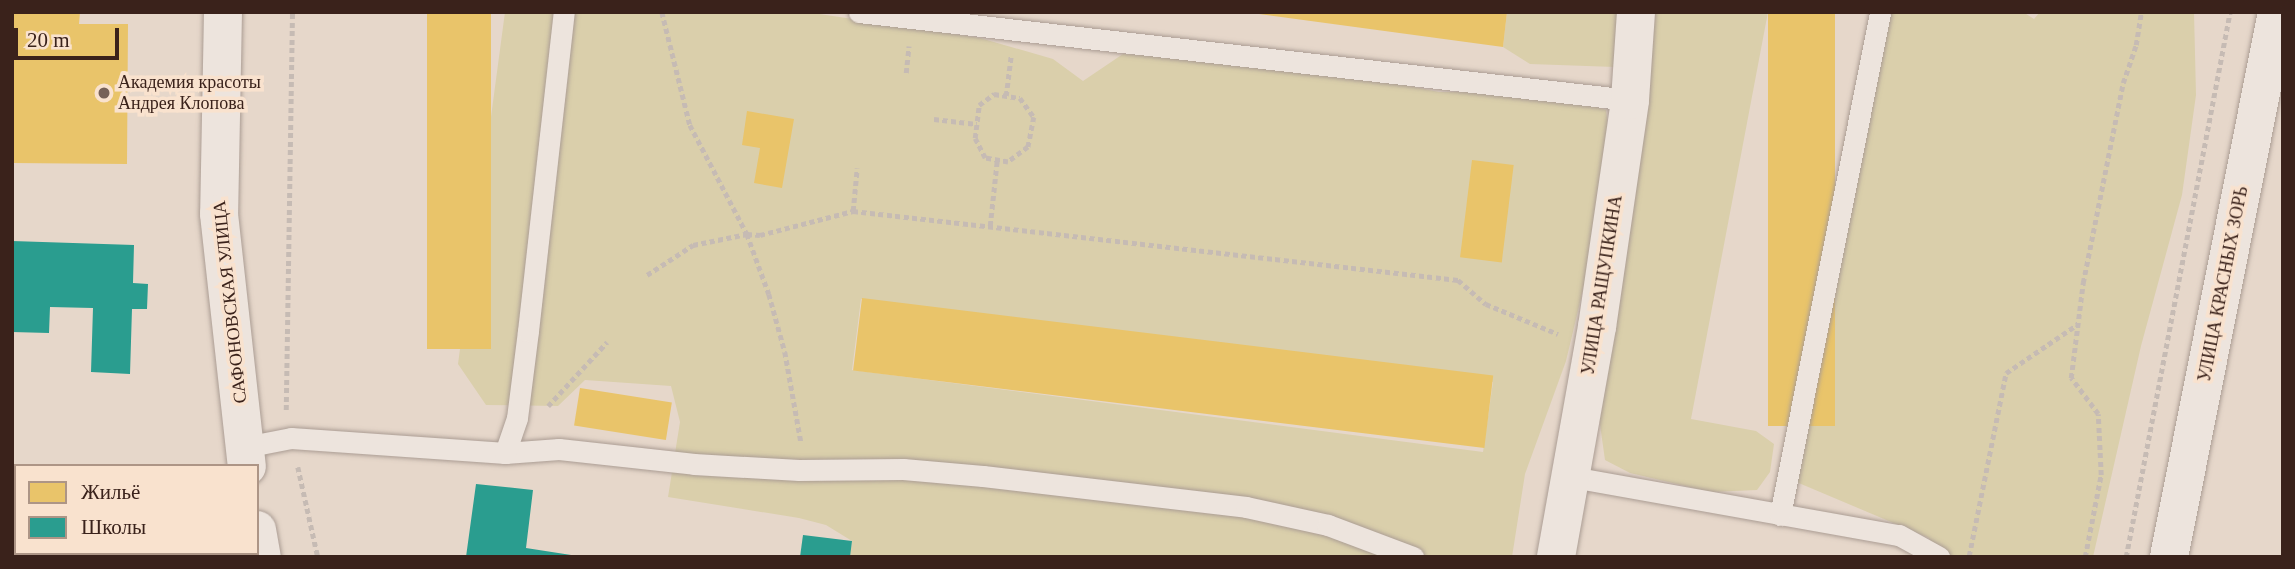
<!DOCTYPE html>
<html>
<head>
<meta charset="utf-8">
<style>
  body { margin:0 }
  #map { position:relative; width:2295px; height:569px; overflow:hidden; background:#e6d7ca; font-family:Georgia,serif }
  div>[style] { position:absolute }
  .green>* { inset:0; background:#dacfab }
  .homes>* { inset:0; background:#e9c46a; transform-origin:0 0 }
  .schools>* { inset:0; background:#2a9d8f }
  .path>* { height:4.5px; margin-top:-2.25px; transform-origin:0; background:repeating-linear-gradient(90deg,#c6bbb4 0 5px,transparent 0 8.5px) }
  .roads { filter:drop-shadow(0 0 2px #ab9d94) drop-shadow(0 0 2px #ab9d94) }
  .lane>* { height:21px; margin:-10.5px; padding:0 10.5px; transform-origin:10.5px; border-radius:10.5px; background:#ede4dd }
  .street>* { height:38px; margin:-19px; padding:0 19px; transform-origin:19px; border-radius:19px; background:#ede4dd }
  .secondary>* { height:38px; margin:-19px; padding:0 19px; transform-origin:19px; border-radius:19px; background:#ede4dd }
  .dots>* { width:19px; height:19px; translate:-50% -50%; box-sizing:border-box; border:4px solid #f9e2ce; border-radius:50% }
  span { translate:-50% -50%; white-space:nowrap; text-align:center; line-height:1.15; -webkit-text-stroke:7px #f9e2ce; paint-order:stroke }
  .poi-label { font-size:18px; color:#3a221b }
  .left { translate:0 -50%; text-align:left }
  .street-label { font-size:18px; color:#3a221b }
  .frame { position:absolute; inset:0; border:14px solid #3a221b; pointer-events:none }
  .legend { position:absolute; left:14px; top:464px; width:245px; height:91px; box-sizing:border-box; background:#f9e2ce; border:2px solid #ad9586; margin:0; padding:9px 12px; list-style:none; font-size:21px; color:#3a221b }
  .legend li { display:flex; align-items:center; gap:14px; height:35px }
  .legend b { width:35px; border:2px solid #ad9586 }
  .scale { position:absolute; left:14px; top:28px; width:105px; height:32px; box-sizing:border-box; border:4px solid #3a221b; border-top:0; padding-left:9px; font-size:21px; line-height:24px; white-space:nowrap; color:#3a221b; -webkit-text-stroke:5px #f9e2ce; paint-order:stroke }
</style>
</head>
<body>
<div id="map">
  <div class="green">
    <i style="clip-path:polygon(evenodd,505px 12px,806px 12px,980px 38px,1053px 59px,1083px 81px,1123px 54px,1291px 62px,1439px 92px,1550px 92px,1606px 110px,1613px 163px,1566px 361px,1525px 474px,1512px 557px,850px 557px,852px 541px,826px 525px,799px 518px,668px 497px,680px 422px,671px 386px,585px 380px,558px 406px,486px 405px,458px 364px,505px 12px,861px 299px,1493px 382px,1483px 452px,852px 370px,861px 299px)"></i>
    <i style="clip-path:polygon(1507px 12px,1622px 12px,1615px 67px,1530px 64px,1503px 47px)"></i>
    <i style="clip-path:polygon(1649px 12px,1768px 12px,1691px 419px,1756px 431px,1774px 444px,1770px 472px,1757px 490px,1711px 492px,1630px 473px,1605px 460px,1596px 396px)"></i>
    <i style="clip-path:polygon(1889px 12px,2023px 12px,2034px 19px,2040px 12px,2194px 12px,2196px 95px,2182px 195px,2141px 346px,2093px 557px,1937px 557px,1929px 538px,1794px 481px,1826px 344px)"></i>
  </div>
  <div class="homes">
    <i style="clip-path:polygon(12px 12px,80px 12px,79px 24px,128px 24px,127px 164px,12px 163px)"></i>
    <i style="left:427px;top:12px;width:64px;height:337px"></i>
    <i style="clip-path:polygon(1244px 12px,1507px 12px,1503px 47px)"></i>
    <i style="left:1768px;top:12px;width:67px;height:414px"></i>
    <i style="clip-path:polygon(747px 111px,794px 119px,782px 188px,754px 183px,760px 148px,742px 145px)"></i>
    <i style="left:1472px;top:160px;width:42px;height:98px;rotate:7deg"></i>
    <i style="left:862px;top:298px;width:636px;height:73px;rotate:7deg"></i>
    <i style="left:580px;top:388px;width:93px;height:38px;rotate:9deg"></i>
  </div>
  <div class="schools">
    <i style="clip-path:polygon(12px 241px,134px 245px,133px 283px,148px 284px,147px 309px,132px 309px,130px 374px,91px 372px,93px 308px,50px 307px,49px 333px,12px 332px)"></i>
    <i style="clip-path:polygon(476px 484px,533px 490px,526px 548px,584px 557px,466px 557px)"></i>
    <i style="clip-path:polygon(803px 535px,852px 541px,850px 557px,800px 557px)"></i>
  </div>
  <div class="path">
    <i style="left:662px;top:12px;width:116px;rotate:76.1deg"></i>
    <i style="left:690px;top:125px;width:123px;rotate:62.4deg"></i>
    <i style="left:747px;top:234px;width:64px;rotate:69.9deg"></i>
    <i style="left:769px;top:294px;width:60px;rotate:74.6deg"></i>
    <i style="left:785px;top:352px;width:91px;rotate:79.9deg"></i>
    <i style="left:906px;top:73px;width:27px;rotate:-84deg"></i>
    <i style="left:994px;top:94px;width:26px;rotate:9deg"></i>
    <i style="left:1020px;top:98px;width:24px;rotate:54deg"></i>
    <i style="left:1034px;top:117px;width:31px;rotate:101deg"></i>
    <i style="left:1028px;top:147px;width:25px;rotate:143deg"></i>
    <i style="left:1008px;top:162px;width:23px;rotate:-170deg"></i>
    <i style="left:985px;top:158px;width:22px;rotate:-117deg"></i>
    <i style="left:975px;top:138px;width:33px;rotate:-83deg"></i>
    <i style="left:979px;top:105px;width:19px;rotate:-36deg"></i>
    <i style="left:1006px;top:96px;width:41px;rotate:-83deg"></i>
    <i style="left:934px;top:119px;width:43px;rotate:6.6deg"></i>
    <i style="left:853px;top:211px;width:43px;rotate:-84.7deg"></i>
    <i style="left:990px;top:226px;width:66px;rotate:-83.9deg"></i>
    <i style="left:647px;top:275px;width:55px;rotate:-33.1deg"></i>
    <i style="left:693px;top:245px;width:55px;rotate:-11.5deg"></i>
    <i style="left:747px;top:234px;width:13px;rotate:4deg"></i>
    <i style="left:760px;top:235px;width:96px;rotate:-14.5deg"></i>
    <i style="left:853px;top:211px;width:609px;rotate:6.51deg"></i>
    <i style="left:1458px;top:280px;width:37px;rotate:41deg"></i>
    <i style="left:1486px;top:304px;width:78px;rotate:22.6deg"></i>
    <i style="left:548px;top:406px;width:87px;rotate:-47.3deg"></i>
    <i style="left:286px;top:410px;width:398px;rotate:-89.1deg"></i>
    <i style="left:298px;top:467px;width:92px;rotate:77.5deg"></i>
    <i style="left:1969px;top:556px;width:187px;rotate:-78.6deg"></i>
    <i style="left:2006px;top:373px;width:87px;rotate:-34.2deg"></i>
    <i style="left:2085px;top:557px;width:84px;rotate:-79deg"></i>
    <i style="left:2101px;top:475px;width:61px;rotate:-92.8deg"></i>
    <i style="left:2098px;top:414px;width:45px;rotate:-126.9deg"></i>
    <i style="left:2071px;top:378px;width:96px;rotate:-82.8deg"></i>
    <i style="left:2083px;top:283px;width:204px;rotate:-78.7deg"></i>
    <i style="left:2123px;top:83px;width:40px;rotate:-71.1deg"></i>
    <i style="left:2136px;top:45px;width:33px;rotate:-81deg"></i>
    <i style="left:2126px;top:557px;width:555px;rotate:-79.2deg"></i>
  </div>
  <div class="roads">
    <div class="lane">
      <i style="left:859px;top:12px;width:776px;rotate:6.51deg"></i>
      <i style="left:245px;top:447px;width:47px;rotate:-11.1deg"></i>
      <i style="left:291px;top:438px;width:215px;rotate:4deg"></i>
      <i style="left:505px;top:453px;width:54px;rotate:-4.2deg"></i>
      <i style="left:559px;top:449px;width:136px;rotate:6.3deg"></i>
      <i style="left:694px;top:464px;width:105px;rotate:3.3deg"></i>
      <i style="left:799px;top:470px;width:104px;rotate:-0.6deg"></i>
      <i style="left:903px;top:469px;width:80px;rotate:5deg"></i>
      <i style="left:983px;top:476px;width:265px;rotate:6.7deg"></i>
      <i style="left:1246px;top:507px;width:84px;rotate:12.4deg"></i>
      <i style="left:1328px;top:525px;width:91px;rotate:20.6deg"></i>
      <i style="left:505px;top:453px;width:37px;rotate:-71deg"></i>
      <i style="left:517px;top:418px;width:88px;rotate:-82.8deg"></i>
      <i style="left:528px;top:331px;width:321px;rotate:-83.6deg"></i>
      <i style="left:1572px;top:477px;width:332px;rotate:10.1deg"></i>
      <i style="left:1899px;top:535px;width:46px;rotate:28.8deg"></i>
      <i style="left:1780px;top:515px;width:512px;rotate:-78.73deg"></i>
    </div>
    <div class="street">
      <i style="left:223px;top:12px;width:202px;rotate:91.1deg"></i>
      <i style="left:219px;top:214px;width:254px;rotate:83.7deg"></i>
      <i style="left:257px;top:530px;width:27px;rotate:80deg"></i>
      <i style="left:1556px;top:557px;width:234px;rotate:-79.9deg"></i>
      <i style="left:1597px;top:327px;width:229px;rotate:-81.7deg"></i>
      <i style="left:1630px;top:100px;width:88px;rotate:-86.1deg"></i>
    </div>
    <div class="secondary">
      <i style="left:2169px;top:557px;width:556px;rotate:-78.79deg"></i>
    </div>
  </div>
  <div class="dots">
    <i style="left:104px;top:93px;background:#766158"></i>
  </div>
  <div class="poi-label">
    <span class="left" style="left:118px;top:93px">Академия красоты<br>Андрея Клопова</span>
  </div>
  <div class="street-label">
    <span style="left:2223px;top:284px;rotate:-79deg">УЛИЦА КРАСНЫХ ЗОРЬ</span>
    <span style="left:1602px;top:285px;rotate:-81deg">УЛИЦА РАЩУПКИНА</span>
    <span style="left:230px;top:302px;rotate:-96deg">САФОНОВСКАЯ УЛИЦА</span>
  </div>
  <div class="frame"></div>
  <ul class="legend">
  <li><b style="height:19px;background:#e9c46a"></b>Жильё</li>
  <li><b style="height:19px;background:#2a9d8f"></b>Школы</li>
  </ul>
  <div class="scale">20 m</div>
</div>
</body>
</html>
